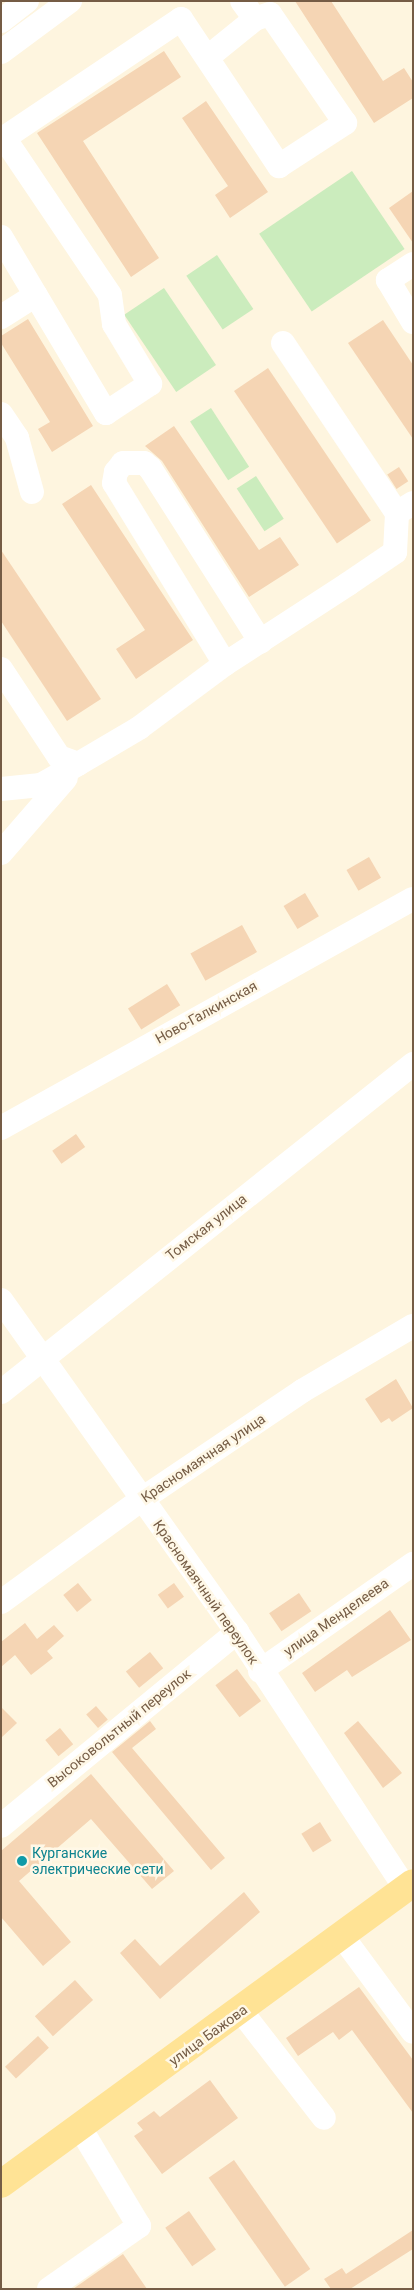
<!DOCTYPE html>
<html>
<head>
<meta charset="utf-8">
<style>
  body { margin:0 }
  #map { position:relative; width:414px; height:2290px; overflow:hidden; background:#fef5df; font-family:Roboto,sans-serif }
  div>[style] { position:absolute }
  .green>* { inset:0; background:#cbecbd; transform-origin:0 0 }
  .building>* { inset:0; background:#f5d5b4; transform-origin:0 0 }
  .minor>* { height:24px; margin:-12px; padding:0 12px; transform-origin:12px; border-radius:12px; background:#fff }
  .major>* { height:28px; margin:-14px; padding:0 14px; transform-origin:14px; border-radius:14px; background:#ffe395 }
  .dots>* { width:14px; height:14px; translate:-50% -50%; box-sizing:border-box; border:2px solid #fff8e7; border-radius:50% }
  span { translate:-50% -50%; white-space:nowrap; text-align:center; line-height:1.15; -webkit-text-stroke:5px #fff8e7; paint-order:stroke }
  .street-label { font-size:14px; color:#755c45 }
  .culture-label { font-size:14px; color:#0d838f }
  .left { translate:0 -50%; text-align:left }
  .frame { position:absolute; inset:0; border:2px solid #755c45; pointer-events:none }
</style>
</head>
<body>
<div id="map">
  <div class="green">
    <i style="left:352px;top:171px;width:94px;height:112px;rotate:56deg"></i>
    <i style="left:217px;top:255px;width:65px;height:37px;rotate:56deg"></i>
    <i style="left:164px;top:288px;width:93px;height:48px;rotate:56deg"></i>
    <i style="left:211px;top:408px;width:70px;height:25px;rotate:57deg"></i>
    <i style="left:256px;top:476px;width:51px;height:23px;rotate:57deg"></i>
  </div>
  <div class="building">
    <i style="clip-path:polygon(295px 1px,331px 1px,383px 81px,404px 68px,413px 82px,413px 98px,374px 123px)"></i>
    <i style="clip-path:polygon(164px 51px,181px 77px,83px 141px,159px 258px,131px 277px,37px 133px)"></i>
    <i style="clip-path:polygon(206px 101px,268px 192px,230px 218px,215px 195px,228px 186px,182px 118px)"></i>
    <i style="clip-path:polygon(413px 191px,413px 243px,389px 208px)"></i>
    <i style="clip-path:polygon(28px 319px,93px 426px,52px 452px,38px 429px,50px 422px,1px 343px,1px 336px)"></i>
    <i style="clip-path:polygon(383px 320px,413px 365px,413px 439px,348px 343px)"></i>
    <i style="left:268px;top:368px;width:184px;height:41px;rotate:56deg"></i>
    <i style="clip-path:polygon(174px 426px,259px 550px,280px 537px,299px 565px,249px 597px,162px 461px,145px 446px)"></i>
    <i style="left:399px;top:467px;width:17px;height:14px;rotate:57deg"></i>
    <i style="clip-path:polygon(91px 485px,193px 640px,136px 679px,116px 649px,145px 630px,62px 504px)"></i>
    <i style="clip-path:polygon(1px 550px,101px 699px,67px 721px,1px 621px)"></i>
    <i style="left:369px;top:857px;width:24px;height:26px;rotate:60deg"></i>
    <i style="left:305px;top:893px;width:27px;height:25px;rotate:59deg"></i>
    <i style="left:242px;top:925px;width:31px;height:59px;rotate:61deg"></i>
    <i style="left:167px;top:984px;width:25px;height:46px;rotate:58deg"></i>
    <i style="left:76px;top:1134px;width:16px;height:29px;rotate:55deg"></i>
    <i style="clip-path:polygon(396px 1379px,413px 1408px,392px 1422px,389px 1418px,381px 1423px,365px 1399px)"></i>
    <i style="left:78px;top:1583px;width:22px;height:19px;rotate:51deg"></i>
    <i style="left:174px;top:1583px;width:17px;height:20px;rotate:54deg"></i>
    <i style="left:299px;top:1593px;width:22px;height:36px;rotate:56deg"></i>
    <i style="clip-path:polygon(390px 1610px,411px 1640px,352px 1677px,347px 1670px,315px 1692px,302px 1673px)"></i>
    <i style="clip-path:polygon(25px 1623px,37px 1639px,54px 1625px,64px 1636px,47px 1651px,53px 1658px,31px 1675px,15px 1655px,1px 1667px,1px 1642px)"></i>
    <i style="left:150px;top:1652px;width:21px;height:31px;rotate:51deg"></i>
    <i style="left:237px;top:1669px;width:40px;height:27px;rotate:53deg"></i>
    <i style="left:96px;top:1706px;width:18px;height:13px;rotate:49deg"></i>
    <i style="clip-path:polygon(1px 1707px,17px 1723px,1px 1738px)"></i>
    <i style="clip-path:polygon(150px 1721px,156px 1729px,132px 1748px,225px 1858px,211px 1870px,112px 1752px)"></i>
    <i style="clip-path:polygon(358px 1721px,402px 1773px,383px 1788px,344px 1733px)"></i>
    <i style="left:60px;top:1728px;width:21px;height:19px;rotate:51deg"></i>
    <i style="clip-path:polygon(91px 1774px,174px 1871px,152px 1889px,91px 1819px,19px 1881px,71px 1942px,43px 1966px,1px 1917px,1px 1851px)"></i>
    <i style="left:320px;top:1822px;width:22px;height:22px;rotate:58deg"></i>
    <i style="clip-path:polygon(244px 1892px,260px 1912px,160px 1999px,120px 1953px,135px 1939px,160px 1966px)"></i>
    <i style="left:75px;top:1980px;width:27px;height:54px;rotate:48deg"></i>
    <i style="clip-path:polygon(359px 1987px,413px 2060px,413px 2113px,352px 2030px,339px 2040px,333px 2032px,298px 2056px,286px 2038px)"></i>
    <i style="left:38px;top:2036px;width:16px;height:45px;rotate:47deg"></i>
    <i style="clip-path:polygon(210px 2080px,238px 2118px,162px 2174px,134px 2136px,143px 2130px,137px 2123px,154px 2111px,160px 2117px)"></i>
    <i style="left:234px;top:2160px;width:133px;height:31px;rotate:55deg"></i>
    <i style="left:189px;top:2211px;width:47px;height:29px;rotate:55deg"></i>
    <i style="clip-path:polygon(413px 2230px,413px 2249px,350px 2289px,331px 2289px,324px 2279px,342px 2268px,346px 2274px)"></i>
    <i style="clip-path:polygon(123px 2254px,147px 2289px,73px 2289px)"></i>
  </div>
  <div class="minor">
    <i style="left:1px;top:21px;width:33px;rotate:-38deg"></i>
    <i style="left:1px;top:52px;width:86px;rotate:-36.5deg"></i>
    <i style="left:208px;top:57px;width:60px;rotate:-39deg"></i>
    <i style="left:255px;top:19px;width:22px;rotate:-126deg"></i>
    <i style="left:1px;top:140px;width:217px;rotate:-33.9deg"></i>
    <i style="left:181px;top:19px;width:177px;rotate:56.3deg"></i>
    <i style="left:279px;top:166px;width:79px;rotate:-33.1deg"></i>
    <i style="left:345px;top:123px;width:132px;rotate:-124.5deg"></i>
    <i style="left:270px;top:14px;width:16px;rotate:162deg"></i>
    <i style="left:1px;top:237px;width:205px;rotate:59.2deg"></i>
    <i style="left:106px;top:413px;width:53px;rotate:-33.4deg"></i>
    <i style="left:150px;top:384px;width:70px;rotate:-121deg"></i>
    <i style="left:114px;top:324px;width:29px;rotate:-98deg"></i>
    <i style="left:110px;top:295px;width:189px;rotate:-124deg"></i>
    <i style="left:413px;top:264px;width:30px;rotate:147deg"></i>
    <i style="left:388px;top:280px;width:49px;rotate:59.2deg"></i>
    <i style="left:1px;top:317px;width:41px;rotate:-32.2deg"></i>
    <i style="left:283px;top:343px;width:205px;rotate:56.2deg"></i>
    <i style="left:1px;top:414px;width:29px;rotate:56deg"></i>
    <i style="left:17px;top:438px;width:56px;rotate:74.5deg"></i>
    <i style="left:225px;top:664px;width:212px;rotate:-121.5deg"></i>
    <i style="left:114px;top:483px;width:11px;rotate:-80deg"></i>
    <i style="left:116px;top:472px;width:11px;rotate:-52deg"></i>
    <i style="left:123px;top:463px;width:21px"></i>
    <i style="left:144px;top:463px;width:8px;rotate:40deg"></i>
    <i style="left:150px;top:468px;width:206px;rotate:57.5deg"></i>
    <i style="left:1px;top:669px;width:105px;rotate:56.6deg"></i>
    <i style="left:59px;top:757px;width:20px;rotate:20deg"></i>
    <i style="left:1px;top:789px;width:40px;rotate:-5.7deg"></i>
    <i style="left:41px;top:785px;width:43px;rotate:-29.6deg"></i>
    <i style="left:78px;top:764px;width:71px;rotate:-30.5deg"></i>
    <i style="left:139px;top:728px;width:107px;rotate:-36.7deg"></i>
    <i style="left:225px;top:664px;width:147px;rotate:-33deg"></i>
    <i style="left:348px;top:584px;width:57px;rotate:-34.2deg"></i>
    <i style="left:395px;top:552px;width:39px;rotate:-87deg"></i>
    <i style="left:397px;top:513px;width:19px;rotate:-32deg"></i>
    <i style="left:1px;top:853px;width:99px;rotate:-49.1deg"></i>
    <i style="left:1px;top:1128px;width:471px;rotate:-29.1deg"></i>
    <i style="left:1px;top:1300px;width:407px;rotate:54.6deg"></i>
    <i style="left:237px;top:1632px;width:306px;rotate:56.7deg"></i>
    <i style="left:1px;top:1392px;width:527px;rotate:-38.52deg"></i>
    <i style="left:1px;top:1602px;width:175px;rotate:-36.1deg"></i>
    <i style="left:142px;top:1499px;width:193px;rotate:-34deg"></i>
    <i style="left:302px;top:1391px;width:129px;rotate:-30.4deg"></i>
    <i style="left:260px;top:1671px;width:187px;rotate:-35deg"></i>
    <i style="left:1px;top:1826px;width:306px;rotate:-39.4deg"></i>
    <i style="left:342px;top:1936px;width:119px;rotate:53.5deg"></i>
    <i style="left:241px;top:2011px;width:135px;rotate:52.2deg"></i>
    <i style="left:49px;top:2289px;width:110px;rotate:-35deg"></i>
    <i style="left:139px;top:2226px;width:114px;rotate:-121deg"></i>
  </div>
  <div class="major">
    <i style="left:1px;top:2184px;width:510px;rotate:-36.15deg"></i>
  </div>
  <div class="dots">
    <i style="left:22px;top:1861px;background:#0f9aa8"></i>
  </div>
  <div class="street-label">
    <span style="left:206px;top:1012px;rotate:-29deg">Ново-Галкинская</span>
    <span style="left:206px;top:1227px;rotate:-38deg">Томская улица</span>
    <span style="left:203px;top:1458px;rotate:-34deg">Красномаячная улица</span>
    <span style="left:206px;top:1592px;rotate:55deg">Красномаячный переулок</span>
    <span style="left:336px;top:1617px;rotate:-35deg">улица Менделеева</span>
    <span style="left:119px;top:1728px;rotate:-39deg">Высоковольтный переулок</span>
    <span style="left:208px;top:2035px;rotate:-36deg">улица Бажова</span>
  </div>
  <div class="culture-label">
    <span class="left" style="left:32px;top:1861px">Курганские<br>электрические сети</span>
  </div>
  <div class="frame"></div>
</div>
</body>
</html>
